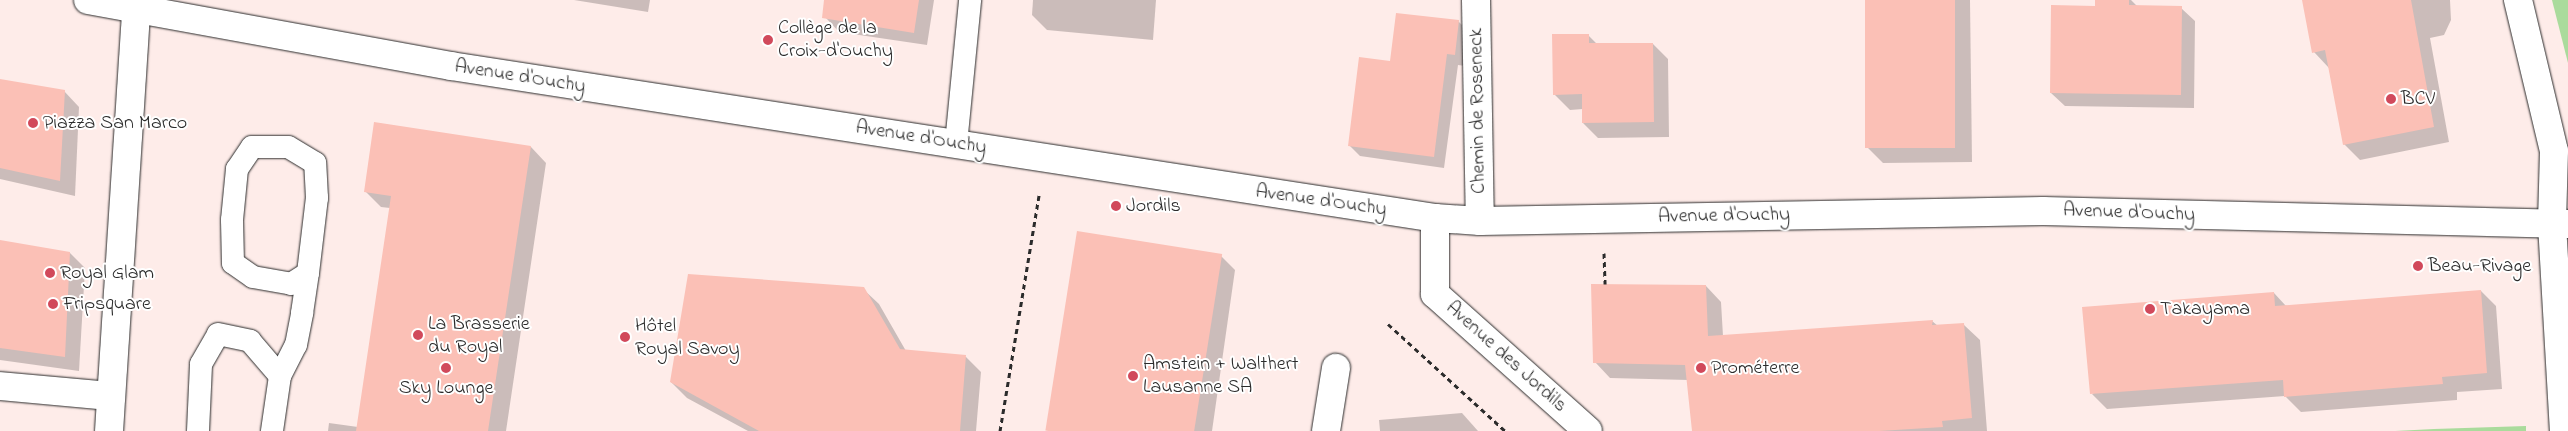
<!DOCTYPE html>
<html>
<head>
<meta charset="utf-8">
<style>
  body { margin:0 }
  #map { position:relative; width:2568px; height:431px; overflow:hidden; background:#feece9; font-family:"Indie Flower",sans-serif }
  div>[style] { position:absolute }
  .green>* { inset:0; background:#aadb9c }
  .shadow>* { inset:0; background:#0003 }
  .building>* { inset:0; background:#fbc0b6; transform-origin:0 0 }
  .path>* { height:3px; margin-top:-1.5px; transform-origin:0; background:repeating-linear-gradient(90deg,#2b2b2b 0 5px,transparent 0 9px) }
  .roads { filter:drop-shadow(0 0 1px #2b2b2b) drop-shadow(0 0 1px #2b2b2b) }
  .lane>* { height:22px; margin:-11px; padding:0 11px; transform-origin:11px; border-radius:11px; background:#fff }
  .street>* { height:28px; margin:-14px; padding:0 14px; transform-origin:14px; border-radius:14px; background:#fff }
  .secondary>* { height:28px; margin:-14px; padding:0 14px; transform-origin:14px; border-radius:14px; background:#fff }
  .dots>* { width:14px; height:14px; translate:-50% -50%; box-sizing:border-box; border:2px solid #fff; border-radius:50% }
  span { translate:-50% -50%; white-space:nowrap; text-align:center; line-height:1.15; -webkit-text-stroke:4px #fff; paint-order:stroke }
  .poi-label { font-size:20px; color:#2b2b2b }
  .left { translate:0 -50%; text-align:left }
  .street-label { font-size:20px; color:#2b2b2b }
</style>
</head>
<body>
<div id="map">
  <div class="green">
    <i style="clip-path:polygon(2552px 0,2568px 0,2568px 63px)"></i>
    <i style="clip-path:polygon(2526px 426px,2526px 431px,2395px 431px,2434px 429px)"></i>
  </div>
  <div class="shadow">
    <i style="clip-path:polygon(574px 0,650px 0,648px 12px)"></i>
    <i style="clip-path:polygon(829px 0,934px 0,927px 45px,839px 32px,826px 18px)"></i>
    <i style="clip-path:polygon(1033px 0,1156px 0,1153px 40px,1047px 30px,1032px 15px)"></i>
    <i style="clip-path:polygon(1866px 0,1970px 0,1972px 162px,1883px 163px,1867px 147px)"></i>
    <i style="clip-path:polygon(2097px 0,2131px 0,2138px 7px,2181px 8px,2195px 21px,2194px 108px,2065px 106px,2051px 93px,2097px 7px)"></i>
    <i style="clip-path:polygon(2304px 0,2450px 0,2451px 20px,2444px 35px,2430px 38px,2449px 142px,2360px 160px,2344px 144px,2329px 68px,2314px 52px)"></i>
    <i style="clip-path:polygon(1458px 21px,1469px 32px,1466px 66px,1458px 65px,1444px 168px,1360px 156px,1349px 145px,1391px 62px)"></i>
    <i style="clip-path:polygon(1588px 35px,1597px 44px,1653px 44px,1668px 59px,1669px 137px,1598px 138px,1583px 123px,1583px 109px,1570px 110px,1554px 94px)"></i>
    <i style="clip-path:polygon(0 80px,64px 91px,79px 107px,75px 196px,0 179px)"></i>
    <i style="clip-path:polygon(376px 123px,531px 147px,546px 163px,506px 431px,328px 431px,329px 423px,358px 427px,390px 208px,381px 207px,365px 191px)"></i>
    <i style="clip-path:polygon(0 242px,70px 253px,85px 268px,79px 371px,0 360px)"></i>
    <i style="clip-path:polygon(1221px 256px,1235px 270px,1212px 431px,1050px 431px)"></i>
    <i style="clip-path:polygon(1706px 286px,1721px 302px,1723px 336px,1932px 321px,1938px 326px,1964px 325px,1980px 340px,1987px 431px,1693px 431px,1688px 380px,1610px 378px,1595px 362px)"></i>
    <i style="clip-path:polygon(863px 289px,879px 304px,906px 351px,966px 357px,981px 372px,976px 431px,748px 431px,687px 398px,671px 382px)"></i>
    <i style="clip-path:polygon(2481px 291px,2496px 306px,2502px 389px,2457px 392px,2457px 400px,2301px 412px,2285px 396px,2107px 409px,2092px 394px,2274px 293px,2286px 306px)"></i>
    <i style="clip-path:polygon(1462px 413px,1478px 431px,1380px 431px,1379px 420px)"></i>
  </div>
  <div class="building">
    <i style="clip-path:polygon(824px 0,919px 0,914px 33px,822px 18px)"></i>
    <i style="left:1865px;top:0;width:90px;height:148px"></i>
    <i style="clip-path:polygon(2095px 0,2129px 0,2129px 5px,2182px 6px,2181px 95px,2050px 93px,2051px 5px,2095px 6px)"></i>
    <i style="clip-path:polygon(2302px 0,2411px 0,2434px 127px,2343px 145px,2325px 50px,2312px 53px)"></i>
    <i style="clip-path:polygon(1396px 13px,1459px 20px,1455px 55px,1447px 54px,1434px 157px,1348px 146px,1359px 57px,1390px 61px)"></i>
    <i style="clip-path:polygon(1552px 34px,1589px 34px,1589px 43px,1653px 43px,1654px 122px,1582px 123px,1582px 94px,1553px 95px)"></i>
    <i style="clip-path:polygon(0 79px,65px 90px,60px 181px,0 168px)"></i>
    <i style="clip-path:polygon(374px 122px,531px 146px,488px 431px,356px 431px,391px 196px,364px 192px)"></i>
    <i style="left:1077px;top:231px;width:147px;height:202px;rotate:9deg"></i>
    <i style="clip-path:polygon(0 240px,70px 252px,65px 357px,0 348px)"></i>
    <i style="clip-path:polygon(688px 274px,864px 287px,900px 349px,966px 355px,960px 431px,759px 431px,670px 382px)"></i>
    <i style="clip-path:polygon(1591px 284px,1706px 285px,1708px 336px,1933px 320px,1932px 325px,1964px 323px,1972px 418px,1942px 421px,1943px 427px,1879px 431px,1692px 431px,1685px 365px,1593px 363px)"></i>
    <i style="clip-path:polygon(2481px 290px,2487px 373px,2442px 377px,2443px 384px,2284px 397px,2283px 380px,2090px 394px,2082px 307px,2274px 292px,2275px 306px)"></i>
  </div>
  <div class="path">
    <i style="left:1604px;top:253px;width:31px;rotate:88deg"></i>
    <i style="left:1388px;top:324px;width:159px;rotate:42.4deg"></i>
    <i style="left:1000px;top:431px;width:239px;rotate:-80.6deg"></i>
  </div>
  <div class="roads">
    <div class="lane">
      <i style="left:956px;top:144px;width:145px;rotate:-84.4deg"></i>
      <i style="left:280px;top:376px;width:35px;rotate:-63deg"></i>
      <i style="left:296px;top:345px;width:33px;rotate:-79deg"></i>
      <i style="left:302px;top:313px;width:40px;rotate:-81.5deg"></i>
      <i style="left:308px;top:273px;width:76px;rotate:-83.2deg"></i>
      <i style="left:317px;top:198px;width:35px;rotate:-93deg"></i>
      <i style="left:315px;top:163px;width:31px;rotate:-149deg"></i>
      <i style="left:288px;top:147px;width:36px;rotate:180deg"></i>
      <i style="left:252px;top:147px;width:27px;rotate:124deg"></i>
      <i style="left:237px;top:169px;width:51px;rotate:95.6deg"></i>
      <i style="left:232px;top:220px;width:43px;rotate:88.7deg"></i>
      <i style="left:233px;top:263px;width:24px;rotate:35deg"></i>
      <i style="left:253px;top:277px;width:39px;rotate:10deg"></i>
      <i style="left:291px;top:284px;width:20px;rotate:-33deg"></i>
      <i style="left:198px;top:431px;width:67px;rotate:-87.4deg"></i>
      <i style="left:201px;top:364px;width:34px;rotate:-60deg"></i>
      <i style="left:218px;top:334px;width:33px;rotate:12deg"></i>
      <i style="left:250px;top:341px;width:46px;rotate:49.4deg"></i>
      <i style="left:280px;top:376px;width:56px;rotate:98.3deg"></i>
    </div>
    <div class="street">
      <i style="left:1476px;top:0;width:221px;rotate:89deg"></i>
      <i style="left:2518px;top:0;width:155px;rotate:76.6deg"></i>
      <i style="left:2554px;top:151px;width:73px;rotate:91.6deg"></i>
      <i style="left:2552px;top:224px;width:207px;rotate:86.7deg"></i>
      <i style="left:1435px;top:218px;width:76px;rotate:90deg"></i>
      <i style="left:1435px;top:294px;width:205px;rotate:41.8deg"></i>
      <i style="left:0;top:386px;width:110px;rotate:5.2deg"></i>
      <i style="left:1326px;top:431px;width:64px;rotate:-81deg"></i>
    </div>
    <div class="secondary">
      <i style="left:88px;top:0;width:369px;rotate:10.3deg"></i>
      <i style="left:451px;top:66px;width:996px;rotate:8.78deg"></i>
      <i style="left:1435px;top:218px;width:45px;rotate:3.8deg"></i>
      <i style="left:1480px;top:221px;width:563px;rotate:-1.02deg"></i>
      <i style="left:2043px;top:211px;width:525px;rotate:1.42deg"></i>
      <i style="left:109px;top:431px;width:432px;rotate:-86.3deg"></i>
    </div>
  </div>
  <div class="dots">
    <i style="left:768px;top:40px;background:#d1495b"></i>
    <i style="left:2391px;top:99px;background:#d1495b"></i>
    <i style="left:33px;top:123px;background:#d1495b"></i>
    <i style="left:1116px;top:206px;background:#d1495b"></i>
    <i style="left:2418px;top:266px;background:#d1495b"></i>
    <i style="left:50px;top:273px;background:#d1495b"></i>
    <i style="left:53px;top:304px;background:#d1495b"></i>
    <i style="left:2150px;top:309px;background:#d1495b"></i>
    <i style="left:418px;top:335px;background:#d1495b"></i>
    <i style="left:625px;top:337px;background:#d1495b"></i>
    <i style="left:446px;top:368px;background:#d1495b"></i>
    <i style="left:1701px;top:368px;background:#d1495b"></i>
    <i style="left:1133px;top:376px;background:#d1495b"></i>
  </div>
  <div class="poi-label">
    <span class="left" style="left:778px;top:40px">Collège de la<br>Croix-d'Ouchy</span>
    <span class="left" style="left:2401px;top:99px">BCV</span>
    <span class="left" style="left:43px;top:123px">Piazza San Marco</span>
    <span class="left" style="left:1126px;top:206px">Jordils</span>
    <span class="left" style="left:2428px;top:266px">Beau-Rivage</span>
    <span class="left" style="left:60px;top:273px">Royal Glam</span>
    <span class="left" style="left:63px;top:304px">Fripsquare</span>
    <span class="left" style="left:2160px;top:309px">Takayama</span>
    <span class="left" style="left:428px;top:336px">La Brasserie<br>du Royal</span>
    <span class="left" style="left:635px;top:338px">Hôtel<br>Royal Savoy</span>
    <span class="left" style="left:1143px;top:376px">Amstein + Walthert<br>Lausanne SA</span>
    <span class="left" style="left:1711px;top:368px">Prométerre</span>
    <span style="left:446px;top:388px">Sky Lounge</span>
  </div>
  <div class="street-label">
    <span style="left:520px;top:77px;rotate:9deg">Avenue d'Ouchy</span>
    <span style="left:1478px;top:111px;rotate:-91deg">Chemin de Roseneck</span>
    <span style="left:921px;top:138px;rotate:9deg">Avenue d'Ouchy</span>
    <span style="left:1321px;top:201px;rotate:8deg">Avenue d'Ouchy</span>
    <span style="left:2129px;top:213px;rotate:2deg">Avenue d'Ouchy</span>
    <span style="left:1724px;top:216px;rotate:-1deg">Avenue d'Ouchy</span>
    <span style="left:1506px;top:357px;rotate:42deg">Avenue des Jordils</span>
  </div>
</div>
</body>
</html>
